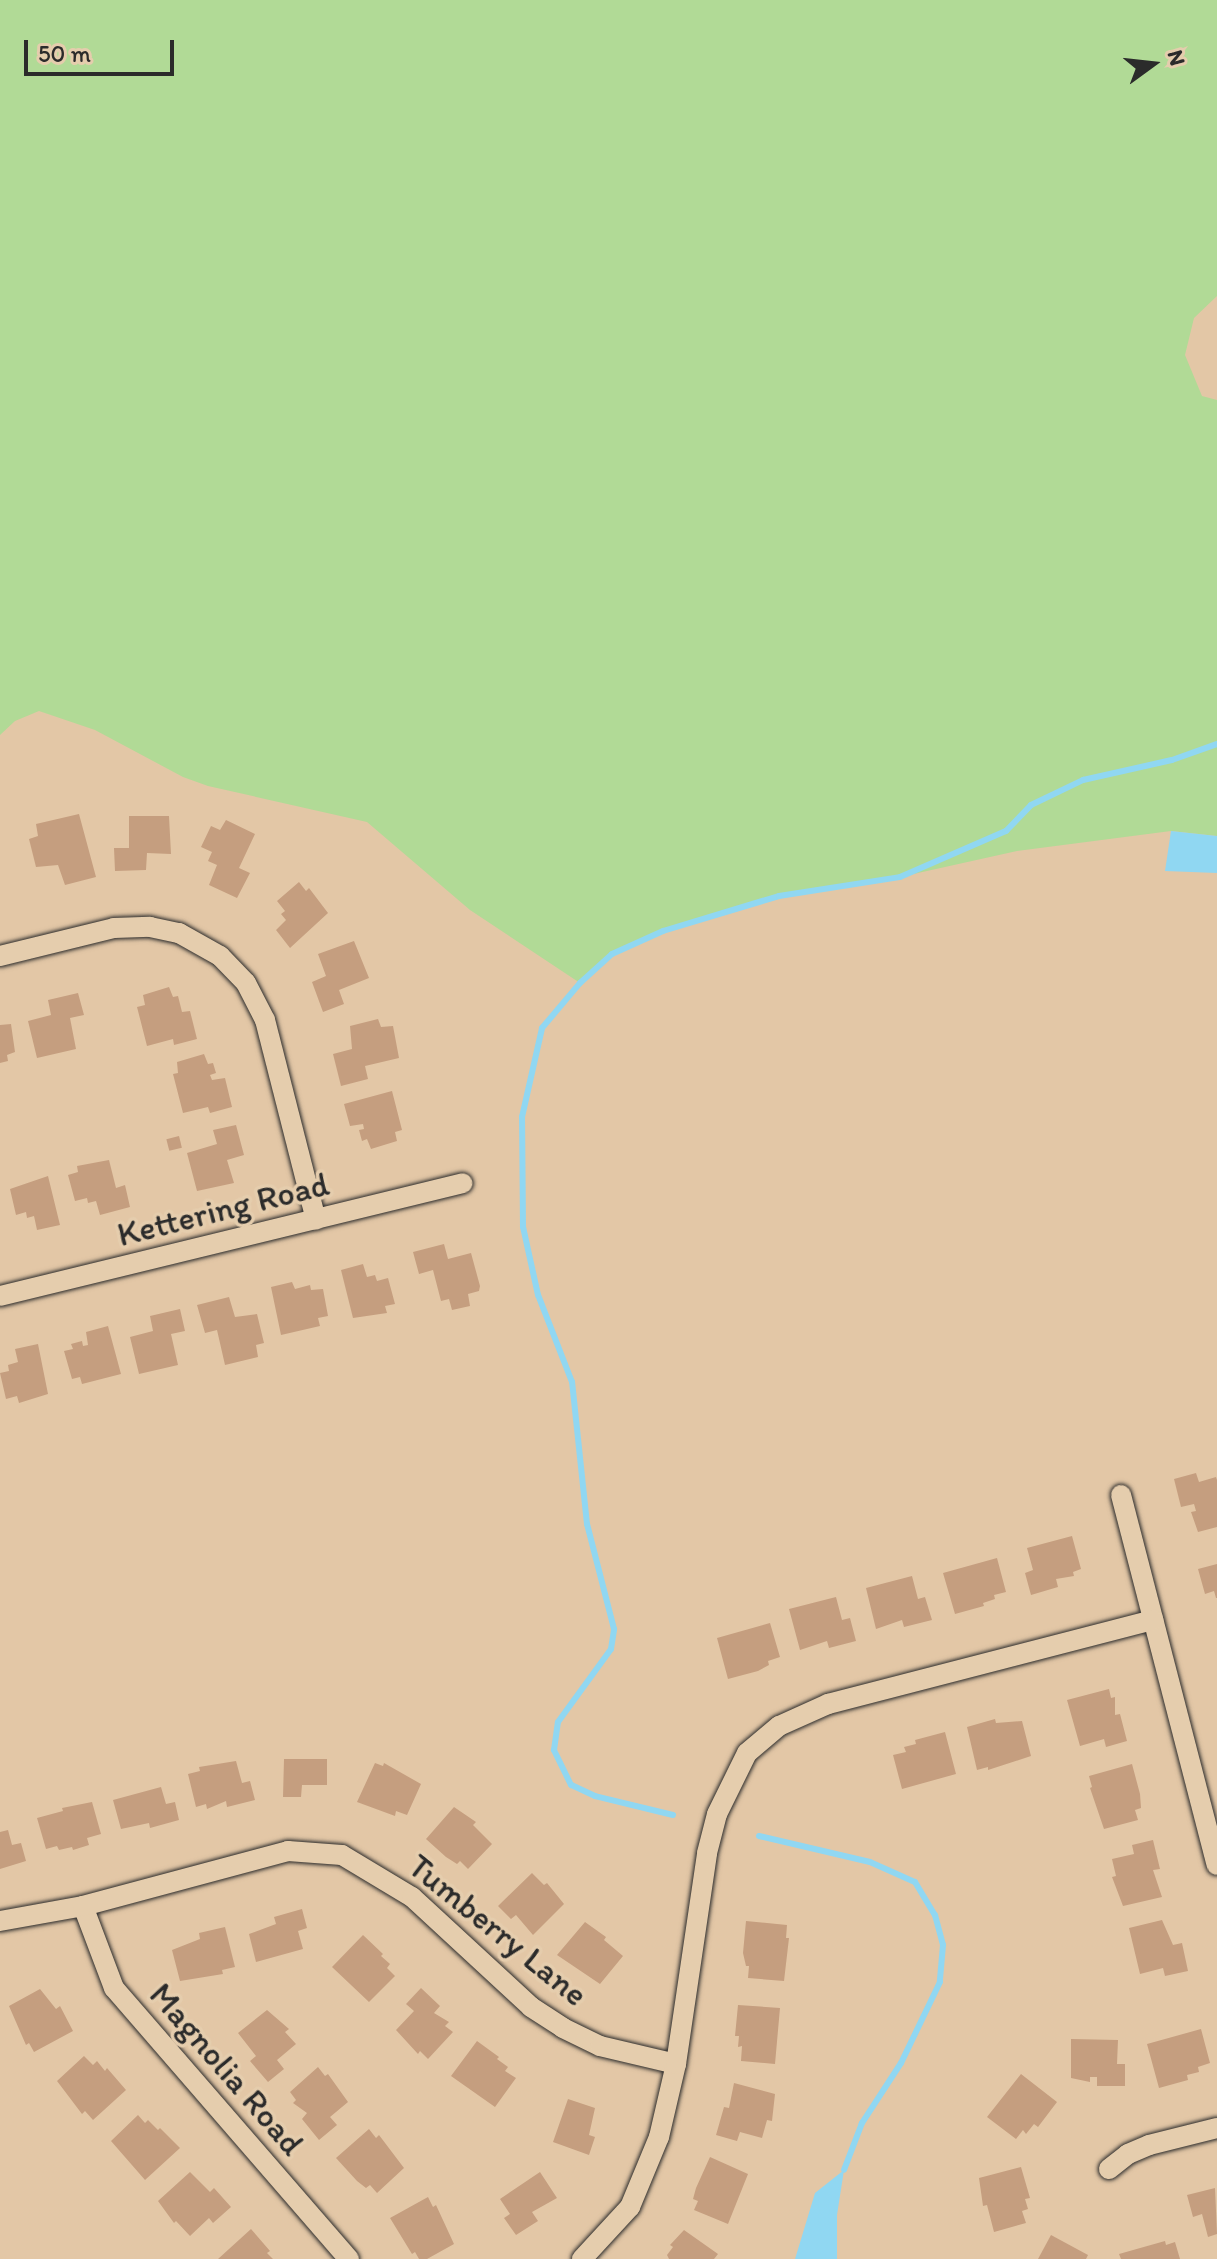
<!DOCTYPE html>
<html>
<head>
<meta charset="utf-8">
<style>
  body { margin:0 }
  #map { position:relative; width:1217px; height:2259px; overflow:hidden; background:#e3c7a6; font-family:Itim,sans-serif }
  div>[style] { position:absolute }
  .green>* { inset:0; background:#b1da96 }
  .water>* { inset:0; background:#90d7f2 }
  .stream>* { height:6px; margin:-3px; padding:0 3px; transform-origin:3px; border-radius:3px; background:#90d7f2 }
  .building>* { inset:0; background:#c59e7f; transform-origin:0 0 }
  .roads { filter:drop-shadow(0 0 2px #2b2b2b) drop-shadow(0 0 2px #2b2b2b) }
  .minor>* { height:20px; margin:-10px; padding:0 10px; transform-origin:10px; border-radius:10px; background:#e5cdad }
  span { translate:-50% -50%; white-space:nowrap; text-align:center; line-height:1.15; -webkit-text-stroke:7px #e5cdad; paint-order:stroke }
  .street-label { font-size:34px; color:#2b2b2b }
  .north { position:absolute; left:1113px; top:24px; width:80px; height:80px; -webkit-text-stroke:6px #e5cdad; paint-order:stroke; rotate:75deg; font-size:22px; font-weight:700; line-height:32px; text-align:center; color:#2b2b2b }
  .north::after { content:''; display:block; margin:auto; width:28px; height:36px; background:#2b2b2b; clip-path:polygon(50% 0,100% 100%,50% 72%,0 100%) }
  .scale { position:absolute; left:24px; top:40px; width:150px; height:36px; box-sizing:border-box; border:4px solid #2b2b2b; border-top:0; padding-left:10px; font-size:24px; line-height:28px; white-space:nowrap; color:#2b2b2b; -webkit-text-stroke:6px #e5cdad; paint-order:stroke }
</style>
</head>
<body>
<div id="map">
  <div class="green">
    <i style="clip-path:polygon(0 0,1217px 0,1217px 296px,1194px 318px,1185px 355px,1202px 396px,1217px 400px,1217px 836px,1171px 831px,1017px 851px,900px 877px,779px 896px,663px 931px,612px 954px,580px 983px,470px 910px,367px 822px,208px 786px,183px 777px,95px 730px,39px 711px,15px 721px,0 735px)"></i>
  </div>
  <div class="water">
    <i style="clip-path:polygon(1171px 831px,1217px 836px,1217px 873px,1165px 871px)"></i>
    <i style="clip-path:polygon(844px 2170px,837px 2215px,837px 2259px,795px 2259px,815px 2193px)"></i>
  </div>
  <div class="stream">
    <i style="left:673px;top:1815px;width:80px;rotate:-166.3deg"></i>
    <i style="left:595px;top:1796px;width:26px;rotate:-155deg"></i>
    <i style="left:571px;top:1785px;width:39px;rotate:-116deg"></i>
    <i style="left:554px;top:1750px;width:28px;rotate:-82deg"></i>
    <i style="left:558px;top:1722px;width:90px;rotate:-54deg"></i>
    <i style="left:611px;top:1649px;width:20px;rotate:-81deg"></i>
    <i style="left:614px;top:1629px;width:108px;rotate:-104.4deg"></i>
    <i style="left:587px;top:1524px;width:143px;rotate:-96deg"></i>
    <i style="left:572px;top:1382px;width:93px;rotate:-111.3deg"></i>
    <i style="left:538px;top:1295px;width:70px;rotate:-102.4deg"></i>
    <i style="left:523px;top:1227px;width:110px;rotate:-90.5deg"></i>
    <i style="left:522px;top:1117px;width:91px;rotate:-77.3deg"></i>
    <i style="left:542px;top:1028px;width:59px;rotate:-49.8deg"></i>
    <i style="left:580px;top:983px;width:43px;rotate:-42.2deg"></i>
    <i style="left:612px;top:954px;width:56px;rotate:-24.3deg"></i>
    <i style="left:663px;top:931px;width:121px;rotate:-16.8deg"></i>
    <i style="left:779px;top:896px;width:122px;rotate:-8.9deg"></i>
    <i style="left:900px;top:877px;width:116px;rotate:-23.5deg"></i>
    <i style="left:1006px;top:831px;width:36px;rotate:-46deg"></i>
    <i style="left:1031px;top:805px;width:58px;rotate:-25.7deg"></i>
    <i style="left:1083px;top:780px;width:91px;rotate:-12.7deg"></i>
    <i style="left:1172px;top:760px;width:48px;rotate:-19.6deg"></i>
    <i style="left:759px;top:1836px;width:114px;rotate:13.2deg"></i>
    <i style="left:870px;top:1862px;width:49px;rotate:24deg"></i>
    <i style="left:915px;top:1882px;width:39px;rotate:59deg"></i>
    <i style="left:935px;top:1915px;width:31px;rotate:75deg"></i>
    <i style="left:943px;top:1945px;width:37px;rotate:95deg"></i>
    <i style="left:940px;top:1982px;width:90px;rotate:115.7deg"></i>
    <i style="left:901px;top:2063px;width:72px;rotate:123deg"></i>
    <i style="left:862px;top:2123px;width:50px;rotate:111deg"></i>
  </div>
  <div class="building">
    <i style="clip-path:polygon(79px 814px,96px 877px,65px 885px,58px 865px,36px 867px,29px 839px,38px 836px,36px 824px)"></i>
    <i style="clip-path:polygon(129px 816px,169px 816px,171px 854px,147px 853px,146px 870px,115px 871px,114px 848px,129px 848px)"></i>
    <i style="clip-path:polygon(226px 820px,255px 834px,239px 868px,250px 873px,237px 898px,209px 885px,217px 865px,208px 861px,212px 852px,201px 847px,211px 826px,220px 830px)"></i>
    <i style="clip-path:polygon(299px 882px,306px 891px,309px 888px,328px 913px,290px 948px,276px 930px,286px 920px,281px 914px,285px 911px,277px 901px)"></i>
    <i style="clip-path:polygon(354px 941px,369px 978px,339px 990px,344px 1004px,323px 1012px,312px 982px,326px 976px,318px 954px)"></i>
    <i style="clip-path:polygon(169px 987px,173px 997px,178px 996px,182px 1012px,190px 1011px,197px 1039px,174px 1045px,173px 1039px,147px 1046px,137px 1007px,145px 1005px,143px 995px)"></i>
    <i style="clip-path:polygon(78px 993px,84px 1015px,70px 1018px,76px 1049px,37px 1058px,28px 1021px,51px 1015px,48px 1000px)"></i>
    <i style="clip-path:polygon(378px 1019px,381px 1027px,393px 1026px,399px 1058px,365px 1066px,368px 1079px,341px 1086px,333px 1054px,352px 1049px,350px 1026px)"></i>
    <i style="clip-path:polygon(11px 1024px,15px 1052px,7px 1055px,8px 1061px,0 1063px,0 1025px)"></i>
    <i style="clip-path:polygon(204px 1054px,208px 1064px,213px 1063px,216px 1073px,210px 1075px,212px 1080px,225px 1078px,232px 1107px,210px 1113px,208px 1107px,183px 1113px,173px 1074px,178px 1073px,177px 1062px)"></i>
    <i style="clip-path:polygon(392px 1091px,402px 1130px,395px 1132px,397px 1141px,371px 1149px,367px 1139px,362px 1141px,359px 1130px,364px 1129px,363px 1124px,350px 1126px,344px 1104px)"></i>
    <i style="clip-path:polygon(236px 1125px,244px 1155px,227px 1160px,234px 1183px,197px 1191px,187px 1153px,217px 1144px,213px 1130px)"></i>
    <i style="left:179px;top:1136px;width:12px;height:13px;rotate:76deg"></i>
    <i style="clip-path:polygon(109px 1160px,116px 1188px,125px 1185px,130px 1207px,100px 1215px,96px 1201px,88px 1203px,87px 1198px,75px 1201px,68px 1175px,78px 1172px,77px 1166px)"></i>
    <i style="clip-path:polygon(48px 1176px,60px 1225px,37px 1230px,34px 1216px,27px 1218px,26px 1212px,16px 1215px,10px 1189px)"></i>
    <i style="clip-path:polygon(444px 1244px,448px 1259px,471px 1253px,480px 1286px,479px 1291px,468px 1294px,470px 1306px,452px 1310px,449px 1299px,441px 1301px,433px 1270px,419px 1274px,413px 1252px)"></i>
    <i style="clip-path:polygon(363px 1264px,367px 1277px,375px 1275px,377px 1281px,388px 1278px,395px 1304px,385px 1306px,387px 1313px,353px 1318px,341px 1270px)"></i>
    <i style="clip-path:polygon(292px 1282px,295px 1289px,310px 1285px,311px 1290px,323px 1289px,328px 1316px,318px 1318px,320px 1326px,281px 1335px,271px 1287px)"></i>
    <i style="clip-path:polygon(229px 1297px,235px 1317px,257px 1314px,264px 1343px,256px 1345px,258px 1357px,225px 1365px,217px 1330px,205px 1333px,197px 1305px)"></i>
    <i style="clip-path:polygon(180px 1309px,185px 1331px,171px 1334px,178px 1365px,139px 1374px,130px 1337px,153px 1331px,150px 1316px)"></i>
    <i style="clip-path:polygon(108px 1326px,121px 1374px,82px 1384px,80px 1377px,72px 1379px,64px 1351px,73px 1349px,71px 1344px,82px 1341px,83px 1346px,88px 1345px,86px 1332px)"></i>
    <i style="clip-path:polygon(38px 1344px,48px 1394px,19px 1403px,17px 1396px,6px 1399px,0 1373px,9px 1371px,8px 1365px,18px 1362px,15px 1349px)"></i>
    <i style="clip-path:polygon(1196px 1473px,1199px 1482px,1216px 1477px,1217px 1480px,1217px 1527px,1198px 1532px,1191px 1512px,1196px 1511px,1194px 1504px,1181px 1507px,1174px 1479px)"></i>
    <i style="clip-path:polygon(1072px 1536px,1081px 1569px,1073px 1572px,1074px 1576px,1056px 1579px,1058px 1587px,1031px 1595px,1025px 1573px,1033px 1570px,1027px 1548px)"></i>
    <i style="clip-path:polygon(997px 1558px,1006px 1592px,994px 1595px,995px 1599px,983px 1603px,984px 1606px,955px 1614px,943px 1573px)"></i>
    <i style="clip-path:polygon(1217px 1564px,1217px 1598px,1216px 1598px,1214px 1591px,1205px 1594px,1198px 1569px)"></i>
    <i style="clip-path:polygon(912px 1576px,918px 1599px,925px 1597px,932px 1620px,904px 1627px,902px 1620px,876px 1629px,866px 1588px)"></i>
    <i style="clip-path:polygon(836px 1597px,842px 1620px,850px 1618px,856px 1641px,829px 1648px,827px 1641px,800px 1650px,789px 1609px)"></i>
    <i style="clip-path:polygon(770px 1623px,780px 1657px,768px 1661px,769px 1665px,758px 1671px,728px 1679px,717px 1638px)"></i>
    <i style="clip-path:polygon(1109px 1689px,1111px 1698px,1115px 1697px,1115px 1715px,1120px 1714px,1127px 1741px,1106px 1747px,1104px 1739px,1080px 1746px,1067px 1700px)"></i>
    <i style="clip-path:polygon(995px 1719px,996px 1723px,1022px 1721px,1031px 1756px,988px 1770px,988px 1767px,977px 1770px,967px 1727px)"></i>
    <i style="clip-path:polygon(945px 1732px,956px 1774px,902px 1789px,893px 1755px,906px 1752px,904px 1747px,916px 1744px,915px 1740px)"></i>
    <i style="clip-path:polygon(284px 1759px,327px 1759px,327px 1785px,302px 1785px,301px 1797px,283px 1797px)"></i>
    <i style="clip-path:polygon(236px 1761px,242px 1783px,250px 1781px,255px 1800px,227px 1807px,226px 1801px,207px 1809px,206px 1804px,196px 1807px,188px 1774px,200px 1771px,199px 1767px)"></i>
    <i style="clip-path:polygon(375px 1763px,383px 1766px,384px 1763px,421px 1784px,407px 1815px,396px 1811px,395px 1816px,357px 1802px)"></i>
    <i style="clip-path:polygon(1132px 1764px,1140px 1794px,1141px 1808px,1135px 1810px,1138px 1820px,1104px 1829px,1090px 1788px,1092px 1787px,1089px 1776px)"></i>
    <i style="clip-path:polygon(161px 1787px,166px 1804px,175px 1802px,179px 1820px,150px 1828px,149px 1823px,121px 1829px,113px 1800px)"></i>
    <i style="clip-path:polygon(92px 1802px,101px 1834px,87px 1838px,89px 1845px,73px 1850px,72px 1847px,59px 1850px,57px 1846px,46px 1849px,37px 1818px,63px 1811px,62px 1808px)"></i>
    <i style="clip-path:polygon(454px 1807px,476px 1822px,473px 1825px,492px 1844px,468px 1869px,460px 1861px,457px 1864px,446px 1857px,426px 1839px)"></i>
    <i style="clip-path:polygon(8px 1830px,12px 1845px,21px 1843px,26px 1861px,0 1869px,0 1832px)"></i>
    <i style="clip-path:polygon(1153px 1840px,1160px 1869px,1153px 1870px,1162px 1897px,1123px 1906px,1112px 1877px,1116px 1876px,1112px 1859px,1134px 1854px,1132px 1845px)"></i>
    <i style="clip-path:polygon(532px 1873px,544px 1885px,547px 1883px,564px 1904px,533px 1935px,516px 1915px,511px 1919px,498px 1906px)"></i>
    <i style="clip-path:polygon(302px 1909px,307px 1928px,298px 1931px,303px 1949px,256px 1962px,249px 1934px,276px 1924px,274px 1917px)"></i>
    <i style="clip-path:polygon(1162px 1920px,1173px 1945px,1182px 1943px,1188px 1971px,1165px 1976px,1163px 1968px,1140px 1974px,1129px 1928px)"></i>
    <i style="clip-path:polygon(746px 1921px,787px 1925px,786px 1938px,789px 1938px,784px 1981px,748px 1978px,749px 1966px,746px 1966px,743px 1953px)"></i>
    <i style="clip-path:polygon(585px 1922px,606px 1937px,604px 1940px,623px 1956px,600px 1984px,557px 1955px)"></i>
    <i style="clip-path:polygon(225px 1927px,235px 1967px,222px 1970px,223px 1974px,180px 1981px,172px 1950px,200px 1939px,199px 1933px)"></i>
    <i style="clip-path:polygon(363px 1935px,383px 1954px,381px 1956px,390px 1964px,387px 1968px,395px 1976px,369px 2002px,332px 1967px)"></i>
    <i style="clip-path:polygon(421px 1988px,440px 2006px,434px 2013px,449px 2022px,445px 2026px,453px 2032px,428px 2059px,420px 2051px,418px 2054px,396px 2030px,414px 2011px,406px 2004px)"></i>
    <i style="clip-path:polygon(40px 1989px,56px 2009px,60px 2006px,73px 2031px,34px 2052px,29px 2043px,26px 2045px,9px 2006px)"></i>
    <i style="clip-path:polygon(738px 2005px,780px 2008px,775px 2064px,741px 2061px,742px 2046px,738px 2047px,739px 2036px,735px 2036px)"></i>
    <i style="clip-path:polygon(267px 2010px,289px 2029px,285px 2032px,296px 2044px,277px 2060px,284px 2069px,268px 2082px,250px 2061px,256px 2056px,238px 2033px)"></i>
    <i style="clip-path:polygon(1201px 2029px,1210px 2063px,1198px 2067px,1199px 2072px,1187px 2075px,1188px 2080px,1159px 2088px,1147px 2044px)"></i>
    <i style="clip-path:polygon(1071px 2039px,1118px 2040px,1117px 2064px,1125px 2064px,1125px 2086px,1097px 2086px,1097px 2077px,1090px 2077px,1090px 2082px,1071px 2078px)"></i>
    <i style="clip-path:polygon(477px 2041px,499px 2057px,497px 2059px,508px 2067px,505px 2071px,516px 2078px,495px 2107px,451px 2076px)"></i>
    <i style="clip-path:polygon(84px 2056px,93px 2065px,97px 2061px,105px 2071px,107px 2068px,126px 2090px,93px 2120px,85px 2111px,82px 2114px,57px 2081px)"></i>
    <i style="clip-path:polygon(318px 2067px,325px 2076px,328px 2074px,348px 2102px,330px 2117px,337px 2125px,319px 2140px,302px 2119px,307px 2113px,293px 2103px,296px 2100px,290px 2092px)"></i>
    <i style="clip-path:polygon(1021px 2074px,1057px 2102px,1038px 2127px,1034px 2124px,1026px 2134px,1023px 2130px,1016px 2139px,987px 2117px)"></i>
    <i style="clip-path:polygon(734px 2083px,775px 2094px,772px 2121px,767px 2120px,762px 2138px,740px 2132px,737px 2141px,716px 2135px,724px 2107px,729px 2108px)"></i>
    <i style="clip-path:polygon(568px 2099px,595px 2108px,589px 2135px,595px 2137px,589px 2155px,553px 2142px)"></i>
    <i style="clip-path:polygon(138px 2115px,145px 2123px,148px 2120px,158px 2130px,160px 2128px,180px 2148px,145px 2180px,111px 2141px)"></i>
    <i style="clip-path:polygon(369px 2129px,376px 2138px,379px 2135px,404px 2168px,377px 2193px,370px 2185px,366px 2188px,357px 2181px,336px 2158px)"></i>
    <i style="clip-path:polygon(710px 2157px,748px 2174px,728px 2224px,694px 2210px,698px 2201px,693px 2199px,696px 2188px)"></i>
    <i style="clip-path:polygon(1021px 2167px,1030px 2198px,1025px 2199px,1028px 2209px,1022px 2211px,1026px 2223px,994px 2232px,987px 2205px,983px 2206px,979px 2178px)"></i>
    <i style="clip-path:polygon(190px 2172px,210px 2192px,214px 2188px,231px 2207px,213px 2223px,209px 2218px,190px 2236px,176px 2221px,174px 2223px,158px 2201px)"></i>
    <i style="clip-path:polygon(540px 2172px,557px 2198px,532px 2212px,538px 2221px,516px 2235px,504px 2218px,510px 2214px,500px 2199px)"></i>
    <i style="clip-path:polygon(1215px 2188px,1217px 2234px,1208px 2237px,1202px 2214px,1193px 2217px,1187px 2195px)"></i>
    <i style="clip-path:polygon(428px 2197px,433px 2207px,436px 2205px,454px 2244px,427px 2259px,419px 2259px,415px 2252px,412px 2254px,390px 2218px)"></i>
    <i style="clip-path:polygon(251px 2229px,270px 2251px,267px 2253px,273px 2259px,218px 2259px)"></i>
    <i style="clip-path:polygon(684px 2230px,718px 2254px,714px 2259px,669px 2259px,667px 2255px,673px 2247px,670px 2245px)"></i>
    <i style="clip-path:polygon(1051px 2235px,1088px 2255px,1086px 2259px,1038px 2259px)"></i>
    <i style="clip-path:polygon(1165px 2241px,1166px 2245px,1175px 2242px,1180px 2259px,1121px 2259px,1119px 2254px)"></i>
  </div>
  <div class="roads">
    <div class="minor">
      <i style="left:0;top:956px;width:117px;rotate:-13.8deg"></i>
      <i style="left:114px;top:928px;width:36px;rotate:-2deg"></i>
      <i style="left:150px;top:927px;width:30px;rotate:12deg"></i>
      <i style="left:179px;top:933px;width:47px;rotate:29.3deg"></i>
      <i style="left:220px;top:956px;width:37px;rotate:46deg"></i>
      <i style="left:246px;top:983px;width:42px;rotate:62.8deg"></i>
      <i style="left:265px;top:1020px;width:206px;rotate:75.7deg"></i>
      <i style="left:0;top:1296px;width:476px;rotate:-13.7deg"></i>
      <i style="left:1121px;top:1495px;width:382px;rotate:75.5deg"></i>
      <i style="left:83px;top:1906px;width:88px;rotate:69.3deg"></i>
      <i style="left:114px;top:1988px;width:359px;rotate:49.1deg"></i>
      <i style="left:0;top:1921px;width:84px;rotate:-10.2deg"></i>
      <i style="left:83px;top:1906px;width:212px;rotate:-15deg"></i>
      <i style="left:288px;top:1851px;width:54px;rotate:4.2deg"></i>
      <i style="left:342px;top:1855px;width:82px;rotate:31deg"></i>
      <i style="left:412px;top:1897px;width:162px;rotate:42.7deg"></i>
      <i style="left:531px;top:2007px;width:38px;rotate:33deg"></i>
      <i style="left:563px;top:2028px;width:41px;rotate:25.9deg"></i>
      <i style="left:600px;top:2046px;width:78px;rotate:13.3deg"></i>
      <i style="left:1109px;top:2169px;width:24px;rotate:-38deg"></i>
      <i style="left:1128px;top:2154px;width:23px;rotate:-23deg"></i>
      <i style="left:1149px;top:2145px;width:70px;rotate:-14deg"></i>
      <i style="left:582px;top:2259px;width:71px;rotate:-47.3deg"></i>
      <i style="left:630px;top:2207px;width:76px;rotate:-67.5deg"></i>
      <i style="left:659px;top:2137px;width:75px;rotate:-76.9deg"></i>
      <i style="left:676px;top:2064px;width:213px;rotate:-81.6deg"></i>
      <i style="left:707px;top:1853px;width:40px;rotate:-75.6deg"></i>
      <i style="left:717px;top:1814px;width:68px;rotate:-63.8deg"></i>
      <i style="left:747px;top:1753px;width:42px;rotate:-40.2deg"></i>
      <i style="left:779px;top:1726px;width:54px;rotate:-24.2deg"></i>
      <i style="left:828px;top:1704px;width:336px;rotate:-14.5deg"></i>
    </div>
  </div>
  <div class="street-label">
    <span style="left:223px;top:1209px;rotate:-14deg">Kettering Road</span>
    <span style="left:498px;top:1930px;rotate:39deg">Tumberry Lane</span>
    <span style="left:227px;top:2069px;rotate:49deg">Magnolia Road</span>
  </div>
  <div class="north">N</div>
  <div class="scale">50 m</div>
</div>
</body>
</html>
